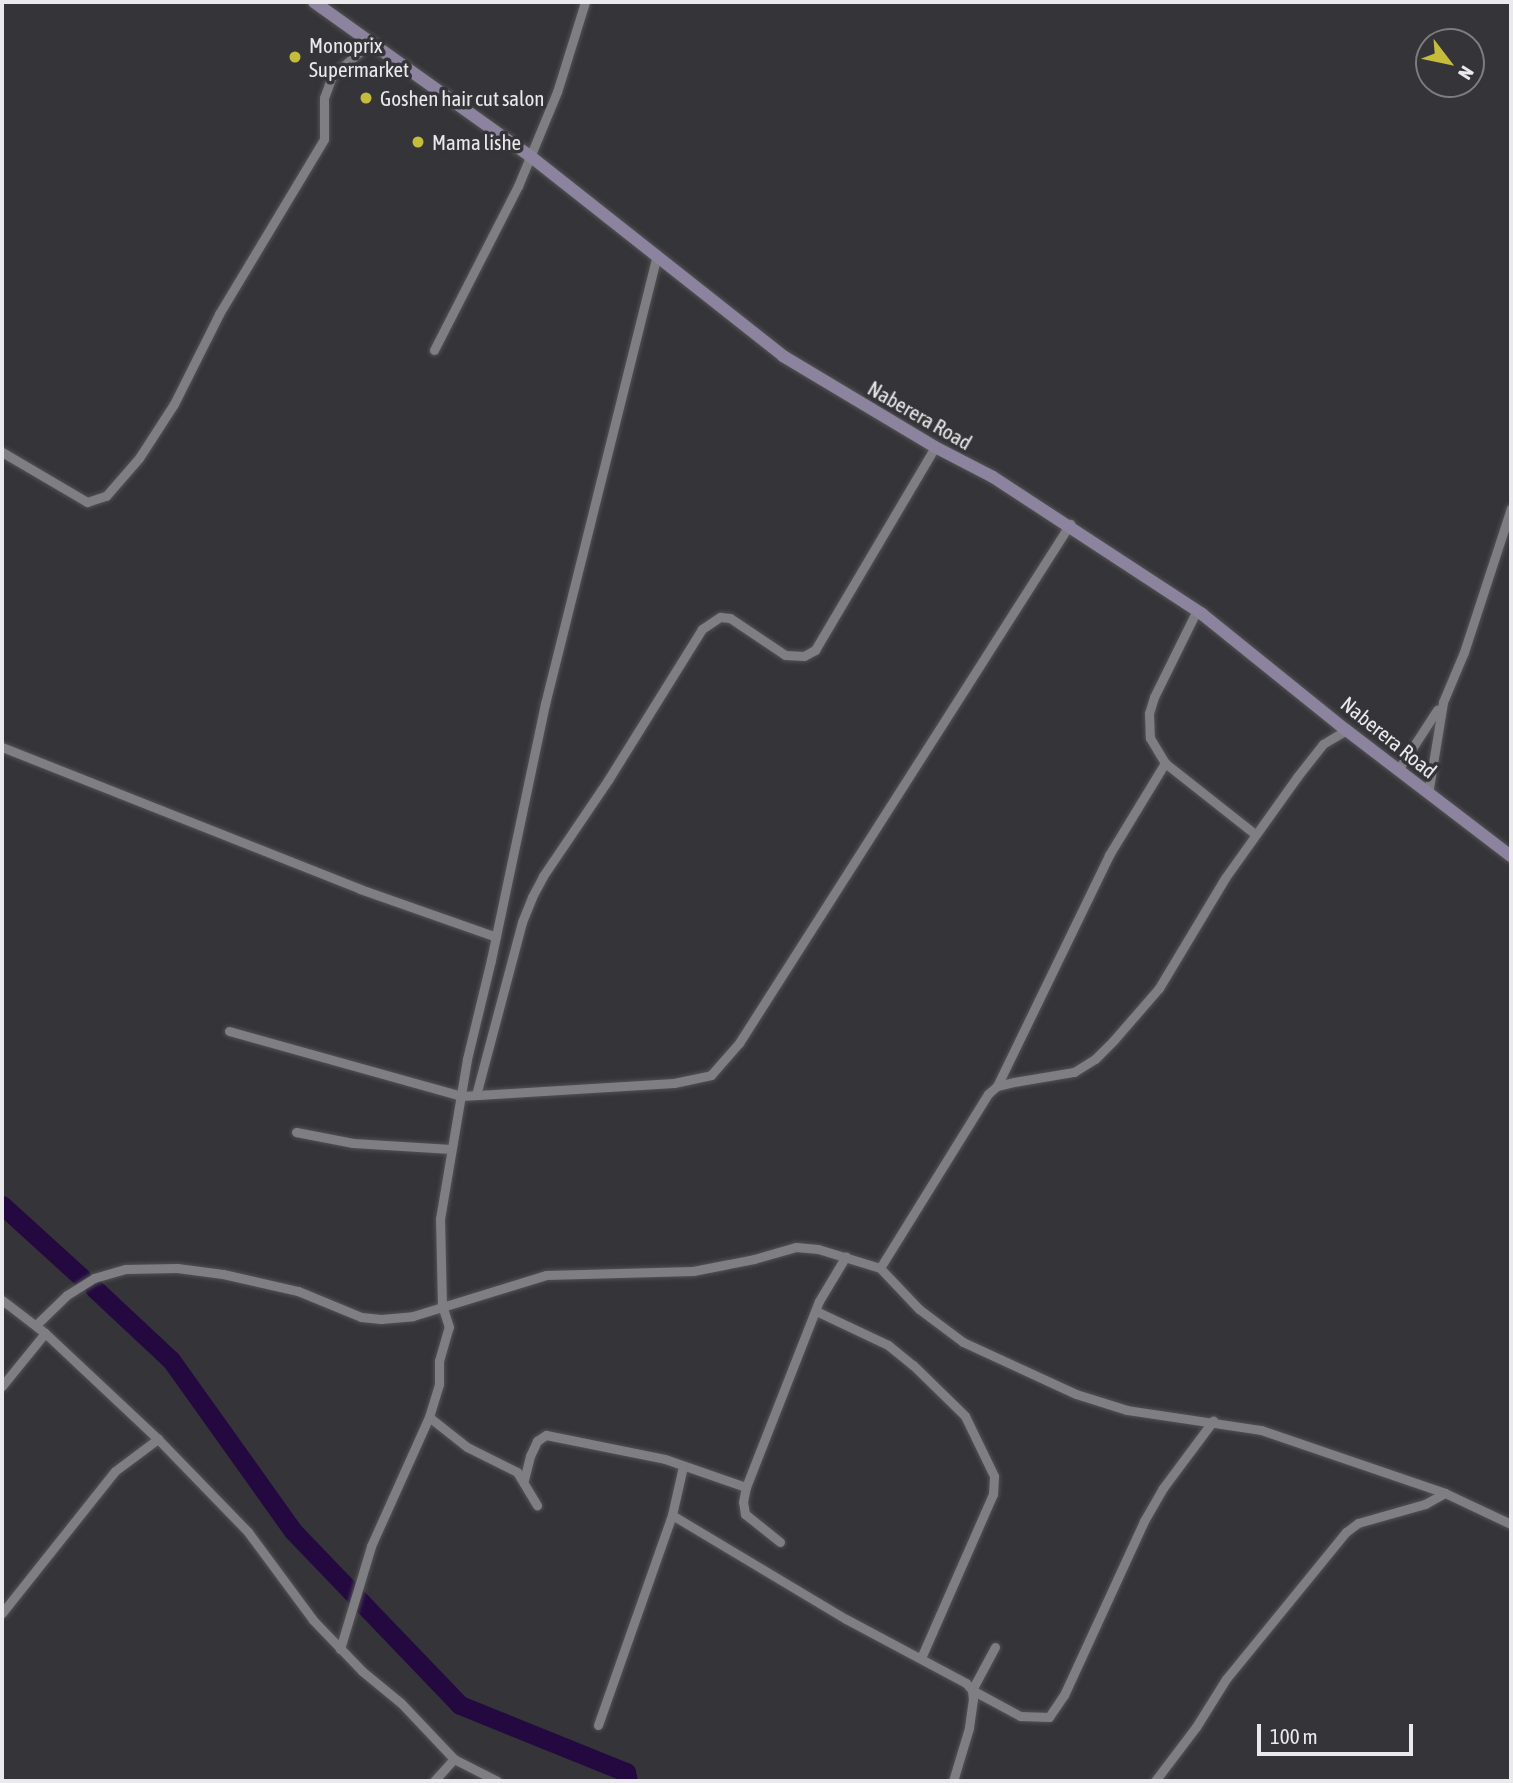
<!DOCTYPE html>
<html>
<head>
<meta charset="utf-8">
<style>
  body { margin:0 }
  #map { position:relative; width:1513px; height:1783px; overflow:hidden; background:#353438; font-family:"Asap Condensed",sans-serif }
  div>[style] { position:absolute }
  .river>* { height:19px; margin:-9.5px; padding:0 9.5px; transform-origin:9.5px; border-radius:9.5px; background:#230940 }
  .roads { filter:drop-shadow(0 0 2px #525254) drop-shadow(0 0 2px #525254) }
  .street>* { height:9px; margin:-4.5px; padding:0 4.5px; transform-origin:4.5px; border-radius:4.5px; background:#7f7e82 }
  .secondary>* { height:12px; margin:-6px; padding:0 6px; transform-origin:6px; border-radius:6px; background:#8c839e }
  .dots>* { width:19px; height:19px; translate:-50% -50%; box-sizing:border-box; border:4px solid #353438; border-radius:50% }
  span { translate:-50% -50%; white-space:nowrap; text-align:center; line-height:1.15; -webkit-text-stroke:7px #353438; paint-order:stroke }
  .poi-label { font-size:21px; color:#eaeaec }
  .left { translate:0 -50%; text-align:left }
  .street-label { font-size:21px; color:#eaeaec }
  .frame { position:absolute; inset:0; border:4px solid #eaeaec; pointer-events:none }
  .north { position:absolute; left:1415px; top:28px; width:70px; height:70px; box-sizing:border-box; background:#353438; border:2px solid #7d7d80; border-radius:50%; rotate:122deg; font-size:19px; font-weight:700; line-height:28px; text-align:center; color:#eaeaec }
  .north::after { content:''; display:block; margin:auto; width:24px; height:32px; background:#c6bc3c; clip-path:polygon(50% 0,100% 100%,50% 72%,0 100%) }
  .scale { position:absolute; left:1257px; top:1724px; width:156px; height:32px; box-sizing:border-box; border:4px solid #eaeaec; border-top:0; padding-left:9px; font-size:21px; line-height:24px; white-space:nowrap; color:#eaeaec; -webkit-text-stroke:5px #353438; paint-order:stroke }
</style>
</head>
<body>
<div id="map">
  <div class="river">
    <i style="left:2px;top:1205px;width:107px;rotate:42.3deg"></i>
    <i style="left:94px;top:1288px;width:105px;rotate:43.1deg"></i>
    <i style="left:171px;top:1360px;width:210px;rotate:54.5deg"></i>
    <i style="left:293px;top:1531px;width:241px;rotate:46.2deg"></i>
    <i style="left:460px;top:1705px;width:179px;rotate:22deg"></i>
    <i style="left:626px;top:1772px;width:9px;rotate:77deg"></i>
  </div>
  <div class="roads">
    <div class="street">
      <i style="left:434px;top:350px;width:184px;rotate:-62.9deg"></i>
      <i style="left:518px;top:186px;width:102px;rotate:-67.5deg"></i>
      <i style="left:557px;top:92px;width:94px;rotate:-72.7deg"></i>
      <i style="left:2px;top:452px;width:99px;rotate:30.5deg"></i>
      <i style="left:87px;top:502px;width:20px;rotate:-18deg"></i>
      <i style="left:106px;top:496px;width:50px;rotate:-49deg"></i>
      <i style="left:139px;top:458px;width:64px;rotate:-57.1deg"></i>
      <i style="left:174px;top:404px;width:101px;rotate:-63.4deg"></i>
      <i style="left:219px;top:314px;width:204px;rotate:-59deg"></i>
      <i style="left:324px;top:139px;width:41px;rotate:-90deg"></i>
      <i style="left:324px;top:98px;width:23px;rotate:-70deg"></i>
      <i style="left:332px;top:76px;width:52px;rotate:-41.1deg"></i>
      <i style="left:1197px;top:610px;width:97px;rotate:116.3deg"></i>
      <i style="left:1154px;top:697px;width:17px;rotate:107deg"></i>
      <i style="left:1149px;top:713px;width:25px;rotate:88deg"></i>
      <i style="left:1150px;top:738px;width:29px;rotate:59deg"></i>
      <i style="left:1165px;top:763px;width:115px;rotate:38.3deg"></i>
      <i style="left:2px;top:747px;width:385px;rotate:21.6deg"></i>
      <i style="left:360px;top:889px;width:144px;rotate:19.4deg"></i>
      <i style="left:1398px;top:770px;width:72px;rotate:-57deg"></i>
      <i style="left:1428px;top:794px;width:93px;rotate:-80.7deg"></i>
      <i style="left:1443px;top:702px;width:54px;rotate:-67.2deg"></i>
      <i style="left:1464px;top:652px;width:151px;rotate:-71.9deg"></i>
      <i style="left:229px;top:1031px;width:242px;rotate:15.6deg"></i>
      <i style="left:462px;top:1096px;width:212px;rotate:-3.5deg"></i>
      <i style="left:674px;top:1083px;width:38px;rotate:-12deg"></i>
      <i style="left:711px;top:1075px;width:43px;rotate:-48.8deg"></i>
      <i style="left:739px;top:1043px;width:616px;rotate:-57.47deg"></i>
      <i style="left:997px;top:1086px;width:257px;rotate:-64.1deg"></i>
      <i style="left:1109px;top:855px;width:108px;rotate:-58.7deg"></i>
      <i style="left:476px;top:1095px;width:179px;rotate:-75.1deg"></i>
      <i style="left:522px;top:922px;width:27px;rotate:-68deg"></i>
      <i style="left:532px;top:897px;width:24px;rotate:-62deg"></i>
      <i style="left:543px;top:876px;width:116px;rotate:-55.9deg"></i>
      <i style="left:608px;top:780px;width:178px;rotate:-58.1deg"></i>
      <i style="left:702px;top:629px;width:22px;rotate:-34deg"></i>
      <i style="left:720px;top:617px;width:10px;rotate:6deg"></i>
      <i style="left:730px;top:618px;width:66px;rotate:33.9deg"></i>
      <i style="left:785px;top:655px;width:19px;rotate:3deg"></i>
      <i style="left:804px;top:656px;width:13px;rotate:-29deg"></i>
      <i style="left:815px;top:650px;width:236px;rotate:-59.4deg"></i>
      <i style="left:296px;top:1132px;width:58px;rotate:10.9deg"></i>
      <i style="left:353px;top:1143px;width:98px;rotate:3.5deg"></i>
      <i style="left:880px;top:1268px;width:205px;rotate:-58.2deg"></i>
      <i style="left:988px;top:1094px;width:12px;rotate:-42deg"></i>
      <i style="left:997px;top:1086px;width:17px;rotate:-13deg"></i>
      <i style="left:1014px;top:1082px;width:61px;rotate:-9.5deg"></i>
      <i style="left:1074px;top:1072px;width:25px;rotate:-32deg"></i>
      <i style="left:1095px;top:1059px;width:25px;rotate:-45deg"></i>
      <i style="left:1113px;top:1041px;width:70px;rotate:-49deg"></i>
      <i style="left:1159px;top:988px;width:128px;rotate:-59deg"></i>
      <i style="left:1225px;top:878px;width:124px;rotate:-54.5deg"></i>
      <i style="left:1297px;top:777px;width:42px;rotate:-51.8deg"></i>
      <i style="left:1323px;top:744px;width:27px;rotate:-31deg"></i>
      <i style="left:2px;top:1300px;width:54px;rotate:37.5deg"></i>
      <i style="left:45px;top:1333px;width:155px;rotate:43.2deg"></i>
      <i style="left:158px;top:1439px;width:129px;rotate:45.9deg"></i>
      <i style="left:248px;top:1532px;width:109px;rotate:53.5deg"></i>
      <i style="left:313px;top:1620px;width:71px;rotate:46.1deg"></i>
      <i style="left:362px;top:1671px;width:50px;rotate:39.4deg"></i>
      <i style="left:401px;top:1703px;width:77px;rotate:46.6deg"></i>
      <i style="left:454px;top:1759px;width:48px;rotate:27.1deg"></i>
      <i style="left:816px;top:1311px;width:80px;rotate:25.3deg"></i>
      <i style="left:888px;top:1345px;width:32px;rotate:39deg"></i>
      <i style="left:913px;top:1365px;width:73px;rotate:44.4deg"></i>
      <i style="left:965px;top:1416px;width:67px;rotate:64.2deg"></i>
      <i style="left:994px;top:1476px;width:18px;rotate:93deg"></i>
      <i style="left:993px;top:1494px;width:179px;rotate:113.7deg"></i>
      <i style="left:36px;top:1325px;width:43px;rotate:-44.1deg"></i>
      <i style="left:67px;top:1295px;width:32px;rotate:-32deg"></i>
      <i style="left:94px;top:1278px;width:33px;rotate:-16deg"></i>
      <i style="left:126px;top:1269px;width:51px;rotate:-1.1deg"></i>
      <i style="left:177px;top:1268px;width:46px;rotate:7.4deg"></i>
      <i style="left:223px;top:1274px;width:77px;rotate:12.8deg"></i>
      <i style="left:298px;top:1291px;width:68px;rotate:22.4deg"></i>
      <i style="left:361px;top:1317px;width:20px;rotate:6deg"></i>
      <i style="left:381px;top:1319px;width:32px;rotate:-5deg"></i>
      <i style="left:413px;top:1316px;width:139px;rotate:-17.1deg"></i>
      <i style="left:546px;top:1275px;width:147px;rotate:-1.6deg"></i>
      <i style="left:693px;top:1271px;width:62px;rotate:-11.1deg"></i>
      <i style="left:754px;top:1259px;width:44px;rotate:-15.9deg"></i>
      <i style="left:796px;top:1247px;width:22px;rotate:5deg"></i>
      <i style="left:818px;top:1249px;width:65px;rotate:17deg"></i>
      <i style="left:880px;top:1268px;width:57px;rotate:46.4deg"></i>
      <i style="left:919px;top:1309px;width:55px;rotate:36.9deg"></i>
      <i style="left:963px;top:1342px;width:124px;rotate:24.7deg"></i>
      <i style="left:1076px;top:1394px;width:53px;rotate:17.4deg"></i>
      <i style="left:1127px;top:1410px;width:135px;rotate:8.5deg"></i>
      <i style="left:1261px;top:1430px;width:194px;rotate:18.9deg"></i>
      <i style="left:1445px;top:1493px;width:73px;rotate:25.2deg"></i>
      <i style="left:2px;top:1386px;width:68px;rotate:-50.9deg"></i>
      <i style="left:429px;top:1417px;width:48px;rotate:38.3deg"></i>
      <i style="left:467px;top:1447px;width:56px;rotate:26.6deg"></i>
      <i style="left:517px;top:1472px;width:39px;rotate:59deg"></i>
      <i style="left:524px;top:1480px;width:25px;rotate:-76deg"></i>
      <i style="left:530px;top:1456px;width:17px;rotate:-65deg"></i>
      <i style="left:537px;top:1441px;width:11px;rotate:-34deg"></i>
      <i style="left:546px;top:1435px;width:121px;rotate:11.4deg"></i>
      <i style="left:665px;top:1459px;width:86px;rotate:19.1deg"></i>
      <i style="left:672px;top:1515px;width:203px;rotate:30.9deg"></i>
      <i style="left:846px;top:1619px;width:136px;rotate:28.1deg"></i>
      <i style="left:966px;top:1683px;width:9px;rotate:49deg"></i>
      <i style="left:972px;top:1690px;width:9px;rotate:84deg"></i>
      <i style="left:973px;top:1699px;width:29px;rotate:98deg"></i>
      <i style="left:969px;top:1728px;width:55px;rotate:106.8deg"></i>
      <i style="left:780px;top:1542px;width:45px;rotate:-141.3deg"></i>
      <i style="left:745px;top:1514px;width:12px;rotate:-99deg"></i>
      <i style="left:743px;top:1502px;width:15px;rotate:-79deg"></i>
      <i style="left:746px;top:1487px;width:200px;rotate:-68.6deg"></i>
      <i style="left:819px;top:1301px;width:52px;rotate:-59deg"></i>
      <i style="left:2px;top:1613px;width:181px;rotate:-51.5deg"></i>
      <i style="left:115px;top:1471px;width:54px;rotate:-36.7deg"></i>
      <i style="left:995px;top:1647px;width:49px;rotate:118.1deg"></i>
      <i style="left:972px;top:1690px;width:55px;rotate:28.4deg"></i>
      <i style="left:1020px;top:1716px;width:29px;rotate:2deg"></i>
      <i style="left:1049px;top:1717px;width:27px;rotate:-56deg"></i>
      <i style="left:1064px;top:1695px;width:192px;rotate:-65.3deg"></i>
      <i style="left:1144px;top:1521px;width:38px;rotate:-60deg"></i>
      <i style="left:1163px;top:1488px;width:84px;rotate:-53.3deg"></i>
      <i style="left:340px;top:1649px;width:108px;rotate:-73.2deg"></i>
      <i style="left:371px;top:1546px;width:141px;rotate:-65.8deg"></i>
      <i style="left:429px;top:1417px;width:34px;rotate:-73deg"></i>
      <i style="left:439px;top:1384px;width:23px;rotate:-90deg"></i>
      <i style="left:439px;top:1361px;width:35px;rotate:-74deg"></i>
      <i style="left:449px;top:1327px;width:22px;rotate:-108deg"></i>
      <i style="left:442px;top:1306px;width:87px;rotate:-91.3deg"></i>
      <i style="left:440px;top:1219px;width:162px;rotate:-80.4deg"></i>
      <i style="left:467px;top:1059px;width:102px;rotate:-76.4deg"></i>
      <i style="left:491px;top:960px;width:262px;rotate:-78.1deg"></i>
      <i style="left:545px;top:704px;width:460px;rotate:-76deg"></i>
      <i style="left:598px;top:1725px;width:223px;rotate:-70.6deg"></i>
      <i style="left:672px;top:1515px;width:50px;rotate:-77.3deg"></i>
      <i style="left:434px;top:1781px;width:30px;rotate:-48deg"></i>
      <i style="left:1155px;top:1781px;width:68px;rotate:-52.8deg"></i>
      <i style="left:1196px;top:1727px;width:57px;rotate:-58deg"></i>
      <i style="left:1226px;top:1679px;width:190px;rotate:-50.8deg"></i>
      <i style="left:1346px;top:1532px;width:15px;rotate:-37deg"></i>
      <i style="left:1358px;top:1523px;width:70px;rotate:-15.8deg"></i>
      <i style="left:1425px;top:1504px;width:23px;rotate:-29deg"></i>
    </div>
    <div class="secondary">
      <i style="left:314px;top:2px;width:265px;rotate:35.5deg"></i>
      <i style="left:530px;top:156px;width:323px;rotate:38.3deg"></i>
      <i style="left:783px;top:356px;width:177px;rotate:30.9deg"></i>
      <i style="left:935px;top:447px;width:65px;rotate:27.3deg"></i>
      <i style="left:993px;top:477px;width:250px;rotate:33.2deg"></i>
      <i style="left:1202px;top:614px;width:185px;rotate:38.9deg"></i>
      <i style="left:1346px;top:730px;width:208px;rotate:37.4deg"></i>
    </div>
  </div>
  <div class="dots">
    <i style="left:295px;top:57px;background:#c6bc3c"></i>
    <i style="left:366px;top:98px;background:#c6bc3c"></i>
    <i style="left:418px;top:142px;background:#c6bc3c"></i>
  </div>
  <div class="poi-label">
    <span class="left" style="left:309px;top:57px">Monoprix<br>Supermarket</span>
    <span class="left" style="left:380px;top:98px">Goshen hair cut salon</span>
    <span class="left" style="left:432px;top:142px">Mama lishe</span>
  </div>
  <div class="street-label">
    <span style="left:920px;top:415px;rotate:30deg">Naberera Road</span>
    <span style="left:1389px;top:737px;rotate:39deg">Naberera Road</span>
  </div>
  <div class="frame"></div>
  <div class="north">N</div>
  <div class="scale">100 m</div>
</div>
</body>
</html>
